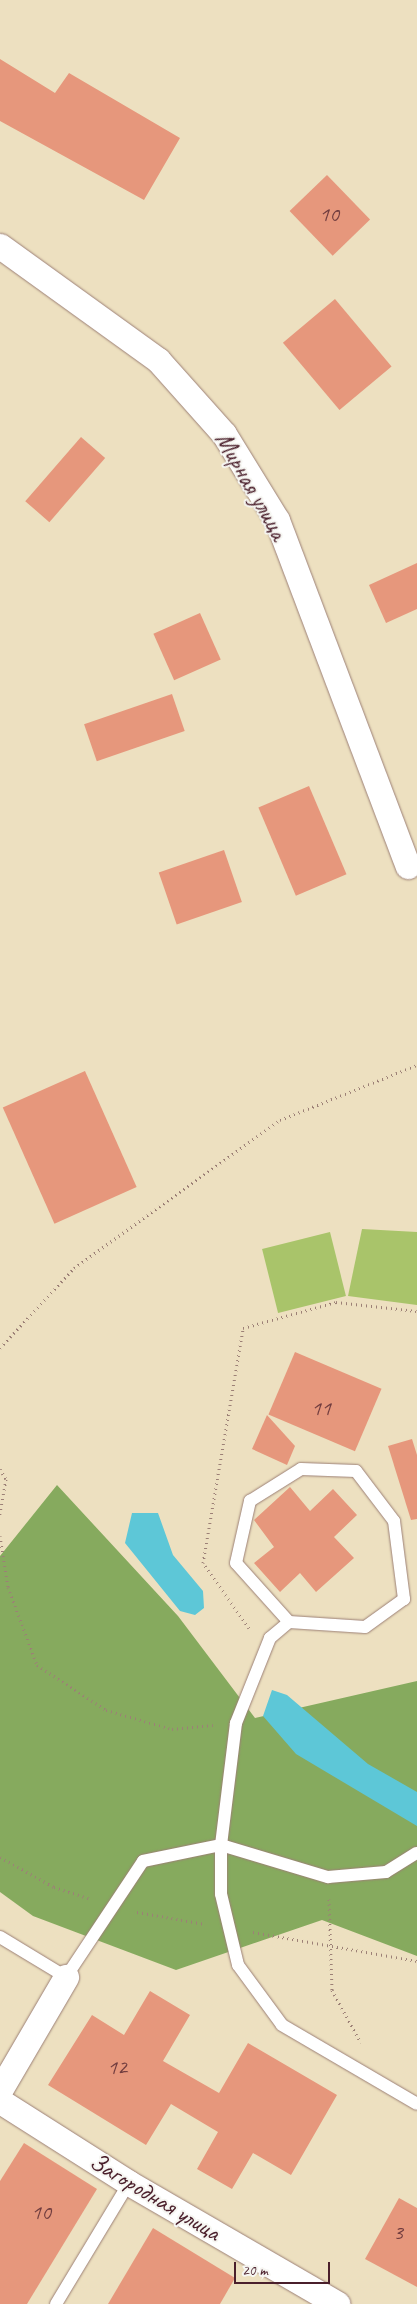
<!DOCTYPE html>
<html>
<head>
<meta charset="utf-8">
<style>
  body { margin:0 }
  #map { position:relative; width:417px; height:2304px; overflow:hidden; background:#ede0c0; font-family:Caveat,sans-serif }
  div>[style] { position:absolute }
  .green>* { inset:0; background:#a9c46a; transform-origin:0 0 }
  .forest>* { inset:0; background:#86aa5e }
  .water>* { inset:0; background:#5dc7d7 }
  .building>* { inset:0; background:#e6977c; transform-origin:0 0 }
  .path>* { height:3px; margin-top:-1.5px; transform-origin:0; background:repeating-linear-gradient(90deg,#9c8076 0 1px,transparent 0 5px) }
  .roads { filter:drop-shadow(0 0 1px #9c8076) drop-shadow(0 0 1px #9c8076) }
  .service>* { height:12px; margin:-6px; padding:0 6px; transform-origin:6px; border-radius:6px; background:#fff }
  .minor>* { height:25px; margin:-12.5px; padding:0 12.5px; transform-origin:12.5px; border-radius:12.5px; background:#fff }
  span { translate:-50% -50%; white-space:nowrap; text-align:center; line-height:1.15; -webkit-text-stroke:4px #f6f6f2; paint-order:stroke }
  .number-label { font-size:22px; color:#713d3f }
  .number-label span { -webkit-text-stroke-width:0 }
  .street-label { font-size:25px; color:#4a1f2b }
  .scale { position:absolute; left:234px; top:2262px; width:96px; height:22px; box-sizing:border-box; border:2px solid #4a1f2b; border-top:0; padding-left:6px; font-size:15px; line-height:18px; white-space:nowrap; color:#4a1f2b; -webkit-text-stroke:4px #f6f6f2; paint-order:stroke }
</style>
</head>
<body>
<div id="map">
  <div class="green">
    <i style="clip-path:polygon(362px 1229px,417px 1232px,417px 1305px,348px 1296px)"></i>
    <i style="left:330px;top:1232px;width:66px;height:70px;rotate:76deg"></i>
  </div>
  <div class="forest">
    <i style="clip-path:polygon(57px 1485px,178px 1616px,255px 1718px,417px 1681px,417px 1956px,322px 1920px,176px 1970px,33px 1916px,0 1892px,0 1556px)"></i>
  </div>
  <div class="water">
    <i style="clip-path:polygon(132px 1513px,158px 1513px,173px 1555px,203px 1591px,204px 1608px,195px 1615px,180px 1611px,125px 1543px)"></i>
    <i style="clip-path:polygon(272px 1690px,287px 1695px,368px 1764px,417px 1792px,417px 1826px,296px 1754px,263px 1716px)"></i>
  </div>
  <div class="building">
    <i style="clip-path:polygon(0 59px,55px 93px,69px 73px,180px 138px,144px 200px,0 121px)"></i>
    <i style="left:327px;top:175px;width:62px;height:52px;rotate:46deg"></i>
    <i style="left:335px;top:299px;width:88px;height:68px;rotate:50deg"></i>
    <i style="left:81px;top:437px;width:32px;height:85px;rotate:41deg"></i>
    <i style="clip-path:polygon(417px 563px,417px 609px,386px 623px,369px 585px)"></i>
    <i style="left:200px;top:613px;width:51px;height:51px;rotate:66deg"></i>
    <i style="left:172px;top:694px;width:39px;height:93px;rotate:71deg"></i>
    <i style="left:309px;top:786px;width:96px;height:55px;rotate:67deg"></i>
    <i style="left:224px;top:850px;width:55px;height:69px;rotate:71deg"></i>
    <i style="left:85px;top:1071px;width:127px;height:90px;rotate:66deg"></i>
    <i style="left:295px;top:1352px;width:94px;height:68px;rotate:23deg"></i>
    <i style="clip-path:polygon(267px 1415px,295px 1446px,287px 1465px,252px 1449px)"></i>
    <i style="clip-path:polygon(412px 1439px,417px 1455px,417px 1519px,411px 1520px,388px 1446px)"></i>
    <i style="clip-path:polygon(290px 1487px,310px 1511px,333px 1489px,357px 1515px,334px 1537px,354px 1558px,316px 1592px,300px 1573px,280px 1592px,254px 1563px,274px 1547px,254px 1520px)"></i>
    <i style="clip-path:polygon(150px 1991px,190px 2015px,163px 2061px,219px 2093px,248px 2043px,337px 2095px,291px 2175px,253px 2153px,232px 2189px,197px 2169px,218px 2132px,171px 2104px,146px 2145px,48px 2085px,92px 2015px,124px 2035px)"></i>
    <i style="clip-path:polygon(24px 2143px,97px 2189px,27px 2304px,0 2304px,0 2181px)"></i>
    <i style="clip-path:polygon(399px 2198px,417px 2208px,417px 2287px,365px 2259px)"></i>
    <i style="clip-path:polygon(153px 2228px,235px 2278px,220px 2304px,108px 2304px)"></i>
  </div>
  <div class="path">
    <i style="left:0;top:1348px;width:109px;rotate:-47.2deg"></i>
    <i style="left:74px;top:1268px;width:254px;rotate:-35.7deg"></i>
    <i style="left:280px;top:1120px;width:148px;rotate:-21.9deg"></i>
    <i style="left:0;top:1469px;width:12px;rotate:59deg"></i>
    <i style="left:6px;top:1479px;width:36px;rotate:100deg"></i>
    <i style="left:0;top:1536px;width:52px;rotate:81.1deg"></i>
    <i style="left:8px;top:1587px;width:83px;rotate:69.6deg"></i>
    <i style="left:37px;top:1665px;width:82px;rotate:33.1deg"></i>
    <i style="left:106px;top:1710px;width:69px;rotate:16.1deg"></i>
    <i style="left:172px;top:1729px;width:41px;rotate:-5.6deg"></i>
    <i style="left:249px;top:1628px;width:80px;rotate:-125.3deg"></i>
    <i style="left:203px;top:1563px;width:238px;rotate:-80.3deg"></i>
    <i style="left:243px;top:1328px;width:97px;rotate:-15.6deg"></i>
    <i style="left:336px;top:1302px;width:81px;rotate:6.3deg"></i>
    <i style="left:0;top:1857px;width:62px;rotate:29.1deg"></i>
    <i style="left:54px;top:1887px;width:38px;rotate:18deg"></i>
    <i style="left:329px;top:1899px;width:91px;rotate:88.1deg"></i>
    <i style="left:332px;top:1990px;width:60px;rotate:61.3deg"></i>
    <i style="left:137px;top:1912px;width:69px;rotate:10deg"></i>
    <i style="left:253px;top:1932px;width:167px;rotate:10deg"></i>
  </div>
  <div class="roads">
    <div class="service">
      <i style="left:289px;top:1622px;width:79px;rotate:-131.9deg"></i>
      <i style="left:236px;top:1563px;width:64px;rotate:-77.3deg"></i>
      <i style="left:250px;top:1501px;width:60px;rotate:-32.1deg"></i>
      <i style="left:301px;top:1469px;width:55px;rotate:2.1deg"></i>
      <i style="left:356px;top:1471px;width:63px;rotate:52.8deg"></i>
      <i style="left:394px;top:1521px;width:79px;rotate:82.7deg"></i>
      <i style="left:404px;top:1599px;width:48px;rotate:144.3deg"></i>
      <i style="left:365px;top:1627px;width:76px;rotate:-176.2deg"></i>
      <i style="left:289px;top:1622px;width:25px;rotate:140deg"></i>
      <i style="left:270px;top:1638px;width:92px;rotate:111.8deg"></i>
      <i style="left:236px;top:1723px;width:123px;rotate:97deg"></i>
      <i style="left:221px;top:1845px;width:49px;rotate:90deg"></i>
      <i style="left:221px;top:1894px;width:73px;rotate:76.5deg"></i>
      <i style="left:238px;top:1965px;width:74px;rotate:53.7deg"></i>
      <i style="left:282px;top:2025px;width:156px;rotate:30.3deg"></i>
      <i style="left:0;top:1937px;width:77px;rotate:31.2deg"></i>
      <i style="left:66px;top:1977px;width:139px;rotate:-56.4deg"></i>
      <i style="left:143px;top:1861px;width:80px;rotate:-11.6deg"></i>
      <i style="left:221px;top:1845px;width:112px;rotate:16.7deg"></i>
      <i style="left:328px;top:1877px;width:58px;rotate:-4.9deg"></i>
      <i style="left:386px;top:1872px;width:36px;rotate:-32deg"></i>
      <i style="left:56px;top:2304px;width:141px;rotate:-58.9deg"></i>
    </div>
    <div class="minor">
      <i style="left:0;top:246px;width:195px;rotate:35.8deg"></i>
      <i style="left:158px;top:360px;width:99px;rotate:48.3deg"></i>
      <i style="left:224px;top:434px;width:101px;rotate:58.4deg"></i>
      <i style="left:277px;top:520px;width:370px;rotate:69.3deg"></i>
      <i style="left:0;top:2090px;width:131px;rotate:-59.7deg"></i>
      <i style="left:0;top:2101px;width:153px;rotate:32.4deg"></i>
      <i style="left:129px;top:2183px;width:241px;rotate:30.1deg"></i>
    </div>
  </div>
  <div class="number-label">
    <span style="left:329px;top:215px">10</span>
    <span style="left:321px;top:1409px">11</span>
    <span style="left:117px;top:2068px">12</span>
    <span style="left:41px;top:2213px">10</span>
    <span style="left:398px;top:2233px">3</span>
  </div>
  <div class="street-label">
    <span style="left:251px;top:486px;rotate:60deg">Мирная улица</span>
    <span style="left:155px;top:2197px;rotate:31deg">Загородная улица</span>
  </div>
  <div class="scale">20 m</div>
</div>
</body>
</html>
